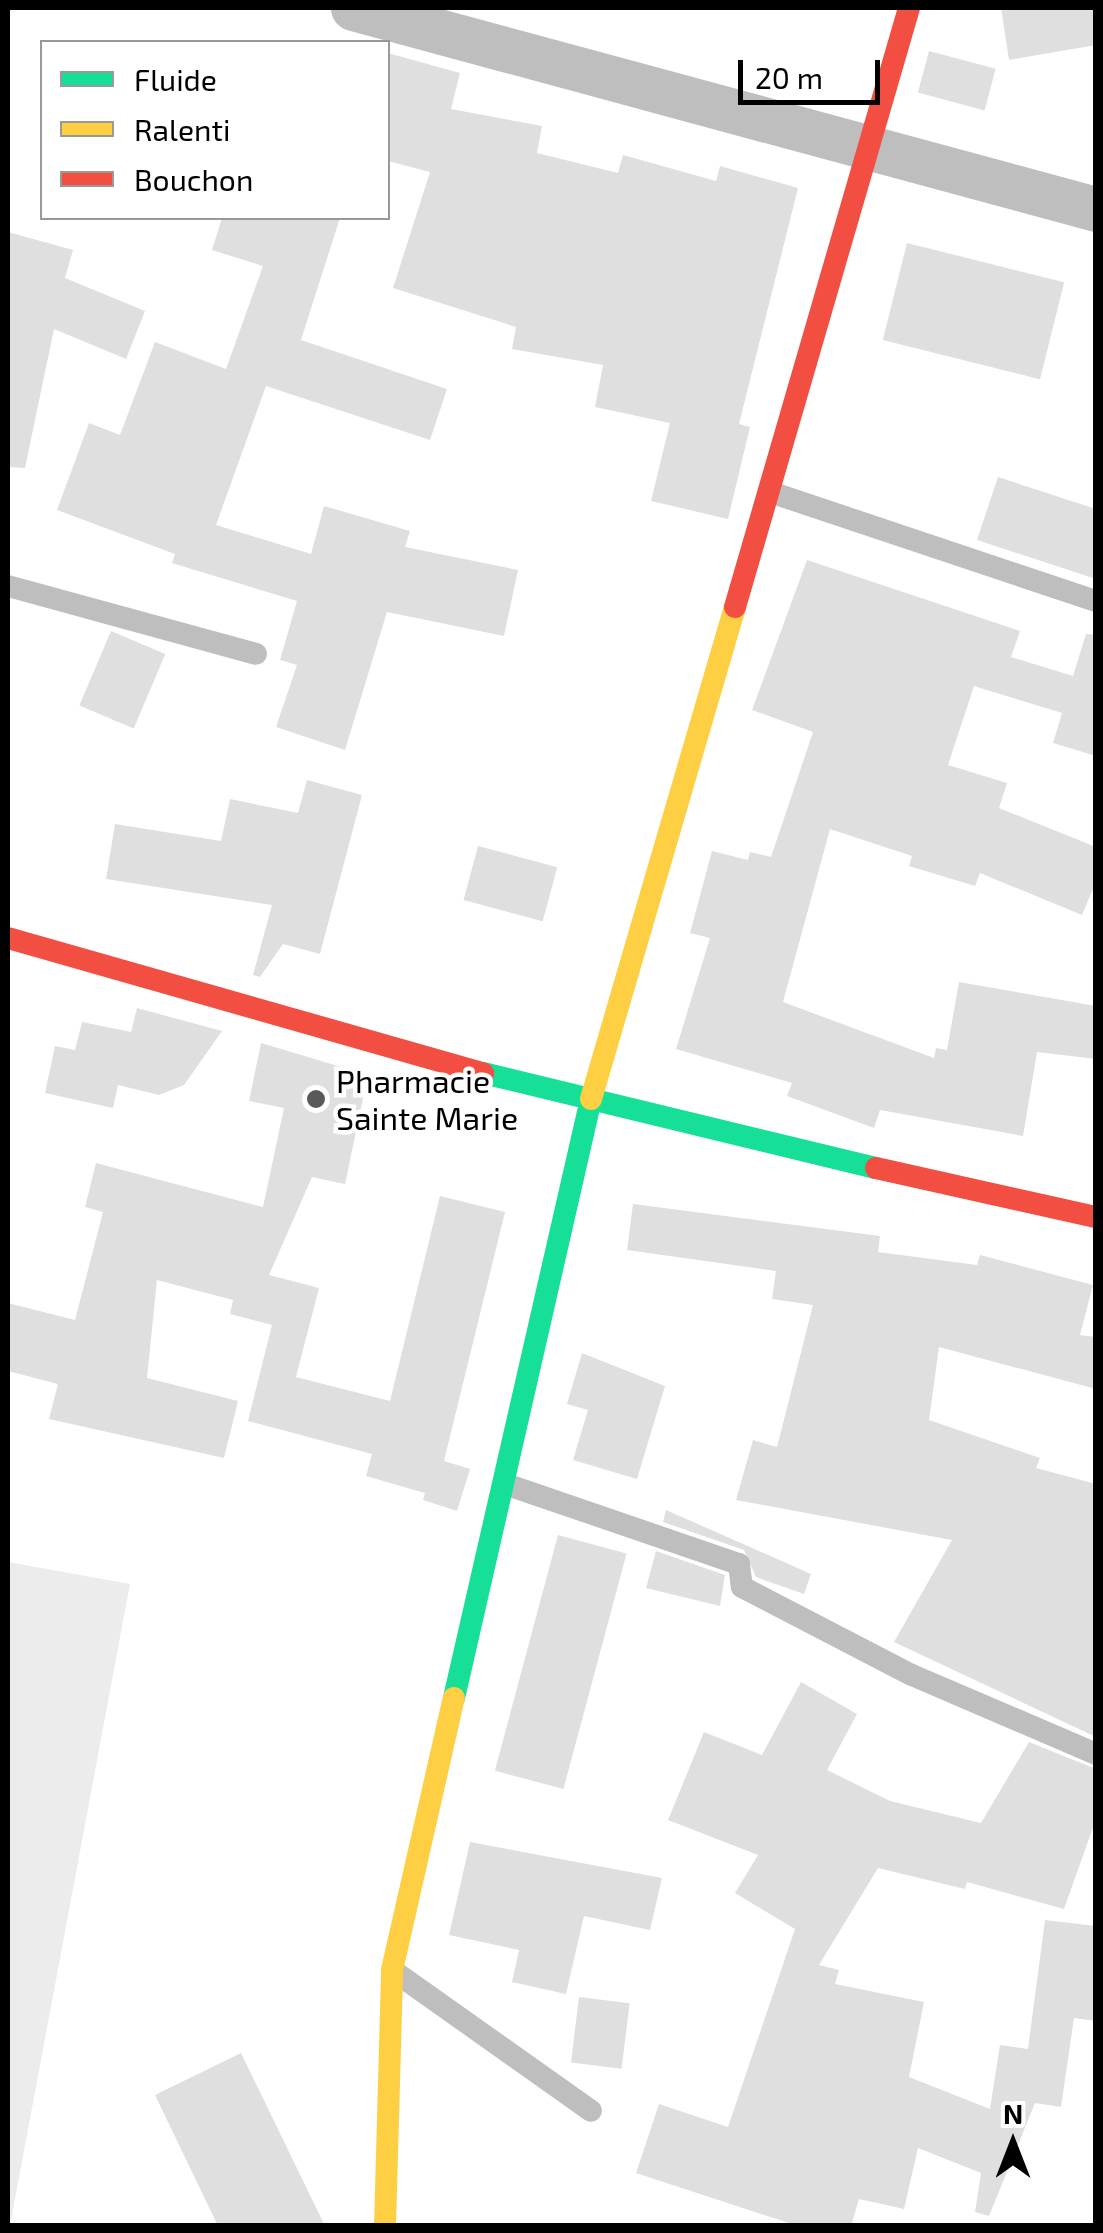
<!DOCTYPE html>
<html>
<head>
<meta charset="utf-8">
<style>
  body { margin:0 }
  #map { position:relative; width:1103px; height:2233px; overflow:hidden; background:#fff; font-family:"Exo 2",sans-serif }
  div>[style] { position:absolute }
  .green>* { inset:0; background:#ececec }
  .building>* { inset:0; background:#dfdfdf; transform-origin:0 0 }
  .lane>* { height:22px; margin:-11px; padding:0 11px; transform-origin:11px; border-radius:11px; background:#bebebe }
  .street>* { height:45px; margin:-22.5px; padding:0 22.5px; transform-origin:22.5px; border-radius:22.5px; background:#bebebe }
  .fast>* { height:22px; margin:-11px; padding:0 11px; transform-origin:11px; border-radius:11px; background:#16e098 }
  .slow>* { height:22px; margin:-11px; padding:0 11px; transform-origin:11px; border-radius:11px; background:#ffcf43 }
  .jam>* { height:22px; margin:-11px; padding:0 11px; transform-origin:11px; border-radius:11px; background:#f24e42 }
  .dots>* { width:28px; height:28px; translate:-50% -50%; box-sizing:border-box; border:5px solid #fff; border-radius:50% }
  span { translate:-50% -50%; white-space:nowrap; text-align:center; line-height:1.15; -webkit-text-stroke:9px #fff; paint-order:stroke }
  .poi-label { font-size:32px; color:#000 }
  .left { translate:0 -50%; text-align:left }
  .frame { position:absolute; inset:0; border:10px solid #000; pointer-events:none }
  .legend { position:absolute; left:40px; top:40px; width:350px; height:180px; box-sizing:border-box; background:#fff; border:2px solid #999; margin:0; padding:12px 18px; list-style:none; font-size:30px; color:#000 }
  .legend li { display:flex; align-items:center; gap:20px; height:50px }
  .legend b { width:50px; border:2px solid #999 }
  .north { position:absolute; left:963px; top:2093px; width:100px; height:100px; -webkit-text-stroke:8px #fff; paint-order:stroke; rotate:0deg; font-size:28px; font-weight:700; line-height:40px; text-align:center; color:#000 }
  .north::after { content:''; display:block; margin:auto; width:35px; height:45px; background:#000; clip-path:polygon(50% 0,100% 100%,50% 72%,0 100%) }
  .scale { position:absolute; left:738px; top:60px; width:142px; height:45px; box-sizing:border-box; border:5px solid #000; border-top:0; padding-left:12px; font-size:30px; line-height:35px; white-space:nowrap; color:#000; -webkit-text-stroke:8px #fff; paint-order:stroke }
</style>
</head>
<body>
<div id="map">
  <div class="green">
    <i style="clip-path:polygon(8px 1562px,130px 1584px,10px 2226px,8px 2225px)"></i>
  </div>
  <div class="building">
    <i style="clip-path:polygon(1001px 8px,1096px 8px,1096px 45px,1009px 60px)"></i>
    <i style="left:929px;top:51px;width:69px;height:43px;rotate:15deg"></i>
    <i style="clip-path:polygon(388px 53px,460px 73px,451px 109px,542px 126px,537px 153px,618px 173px,623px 155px,716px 181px,720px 166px,798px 188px,739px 424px,750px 427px,728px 519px,651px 501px,670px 423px,595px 407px,603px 365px,512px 349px,516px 327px,393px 288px,430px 172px,388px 161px)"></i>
    <i style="clip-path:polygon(222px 218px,340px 218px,301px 340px,447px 389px,430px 440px,266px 386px,216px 525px,311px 554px,324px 506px,410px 531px,405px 547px,518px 570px,504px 636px,387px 612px,345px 750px,276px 727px,297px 665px,280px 660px,297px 601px,172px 563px,175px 554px,57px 510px,89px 423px,120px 435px,155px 342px,226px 369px,263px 266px,212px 250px)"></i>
    <i style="clip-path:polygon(8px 232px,73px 250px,65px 278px,145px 311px,126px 359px,54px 329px,25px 468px,8px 467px)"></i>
    <i style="left:907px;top:243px;width:162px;height:100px;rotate:14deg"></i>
    <i style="clip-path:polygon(998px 477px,1096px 509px,1096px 579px,977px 540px)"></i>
    <i style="clip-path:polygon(807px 560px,1020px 631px,1011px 657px,1073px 676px,1086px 634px,1096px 635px,1096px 756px,1053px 743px,1062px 713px,974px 686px,948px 765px,1007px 783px,999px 808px,1096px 847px,1096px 882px,1082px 915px,980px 873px,975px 886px,909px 866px,912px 856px,830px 829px,783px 1002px,934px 1058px,936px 1048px,947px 1050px,959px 982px,1096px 1006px,1096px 1059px,1037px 1052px,1023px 1136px,880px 1110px,874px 1128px,787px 1096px,792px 1083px,676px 1049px,710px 938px,690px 933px,712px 851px,748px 860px,750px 852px,771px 857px,813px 732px,752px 710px)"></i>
    <i style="left:111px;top:631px;width:59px;height:81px;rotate:23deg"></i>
    <i style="clip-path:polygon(307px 780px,362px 795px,320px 954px,283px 944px,260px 977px,253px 975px,272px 905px,106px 879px,115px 824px,221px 841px,230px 799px,298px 813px)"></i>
    <i style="left:478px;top:846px;width:82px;height:56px;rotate:15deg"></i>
    <i style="clip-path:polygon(137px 1008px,222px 1031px,184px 1085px,159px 1095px,118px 1085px,113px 1108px,45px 1093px,55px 1046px,75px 1050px,82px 1022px,131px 1032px)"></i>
    <i style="clip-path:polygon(261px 1043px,368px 1075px,345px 1184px,312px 1177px,269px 1275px,319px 1288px,296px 1377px,390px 1401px,440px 1196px,505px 1212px,444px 1461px,470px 1469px,457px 1511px,423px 1500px,425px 1493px,366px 1476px,372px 1454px,248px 1421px,272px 1325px,230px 1314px,233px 1300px,157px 1280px,147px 1378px,238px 1401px,224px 1458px,49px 1419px,58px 1384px,8px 1371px,8px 1303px,75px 1320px,103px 1212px,85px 1207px,96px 1163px,263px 1207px,284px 1108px,249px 1101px)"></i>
    <i style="clip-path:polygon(633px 1204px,880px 1236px,878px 1252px,977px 1265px,980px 1255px,1093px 1285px,1080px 1335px,1096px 1337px,1096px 1389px,939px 1347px,929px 1420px,1040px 1458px,1036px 1468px,1096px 1484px,1096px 1737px,894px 1642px,952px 1540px,736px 1500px,753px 1440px,777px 1447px,813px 1305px,772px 1299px,776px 1271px,627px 1250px)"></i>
    <i style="clip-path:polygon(582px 1353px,665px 1386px,637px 1479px,573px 1460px,588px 1410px,567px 1404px)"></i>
    <i style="clip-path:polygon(666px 1510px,811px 1574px,804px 1594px,756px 1577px,744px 1550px,663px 1522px)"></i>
    <i style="left:558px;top:1535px;width:71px;height:244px;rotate:15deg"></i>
    <i style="clip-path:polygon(656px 1551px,725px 1575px,720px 1606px,646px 1588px)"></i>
    <i style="clip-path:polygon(801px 1682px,857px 1714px,827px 1770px,890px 1801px,981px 1823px,1029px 1742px,1096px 1769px,1096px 1819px,1064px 1909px,967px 1882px,965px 1889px,878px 1868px,819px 1965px,839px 1970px,835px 1984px,924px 2002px,909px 2077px,990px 2109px,1000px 2045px,1028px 2049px,1045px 1920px,1096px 1926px,1096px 2021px,1074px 2018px,1061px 2107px,1035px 2103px,989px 2216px,975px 2212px,981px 2173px,918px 2148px,904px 2209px,859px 2199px,851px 2226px,798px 2226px,636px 2173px,659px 2104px,728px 2127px,795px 1929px,735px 1893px,758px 1855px,668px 1820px,704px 1732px,762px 1755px)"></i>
    <i style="clip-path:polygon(470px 1842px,662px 1878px,650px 1930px,584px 1916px,566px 1994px,512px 1982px,519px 1950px,449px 1935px)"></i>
    <i style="left:579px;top:1997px;width:51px;height:66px;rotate:7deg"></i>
    <i style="clip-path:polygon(241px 2053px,325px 2226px,218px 2226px,155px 2095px)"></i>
  </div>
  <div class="lane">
    <i style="left:770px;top:492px;width:344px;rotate:18.5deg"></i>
    <i style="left:8px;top:586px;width:257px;rotate:15.3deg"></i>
    <i style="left:508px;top:1485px;width:244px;rotate:18.9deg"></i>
    <i style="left:739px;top:1564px;width:23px;rotate:83deg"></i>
    <i style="left:742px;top:1587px;width:191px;rotate:27.4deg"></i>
    <i style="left:912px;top:1675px;width:200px;rotate:23.2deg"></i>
    <i style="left:395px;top:1972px;width:240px;rotate:35.3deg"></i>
  </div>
  <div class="street">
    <i style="left:353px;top:8px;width:770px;rotate:15.14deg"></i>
  </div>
  <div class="fast">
    <i style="left:483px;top:1073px;width:404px;rotate:13.6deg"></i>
    <i style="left:454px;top:1698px;width:614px;rotate:-77.12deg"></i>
  </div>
  <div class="slow">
    <i style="left:591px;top:1099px;width:513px;rotate:-73.69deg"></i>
    <i style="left:385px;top:2226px;width:256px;rotate:-88.4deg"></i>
    <i style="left:392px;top:1970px;width:279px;rotate:-77.2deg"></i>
  </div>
  <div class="jam">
    <i style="left:735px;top:607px;width:624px;rotate:-73.8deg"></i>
    <i style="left:8px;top:938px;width:494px;rotate:15.9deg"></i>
    <i style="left:876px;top:1168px;width:225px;rotate:12.6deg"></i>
  </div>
  <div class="dots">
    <i style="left:316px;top:1099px;background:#595959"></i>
  </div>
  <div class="poi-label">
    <span class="left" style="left:336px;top:1099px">Pharmacie<br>Sainte Marie</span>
  </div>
  <div class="frame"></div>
  <ul class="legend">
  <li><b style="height:12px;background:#16e098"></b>Fluide</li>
  <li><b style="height:12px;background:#ffcf43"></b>Ralenti</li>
  <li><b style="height:12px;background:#f24e42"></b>Bouchon</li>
  </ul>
  <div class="north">N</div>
  <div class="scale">20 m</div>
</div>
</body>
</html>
